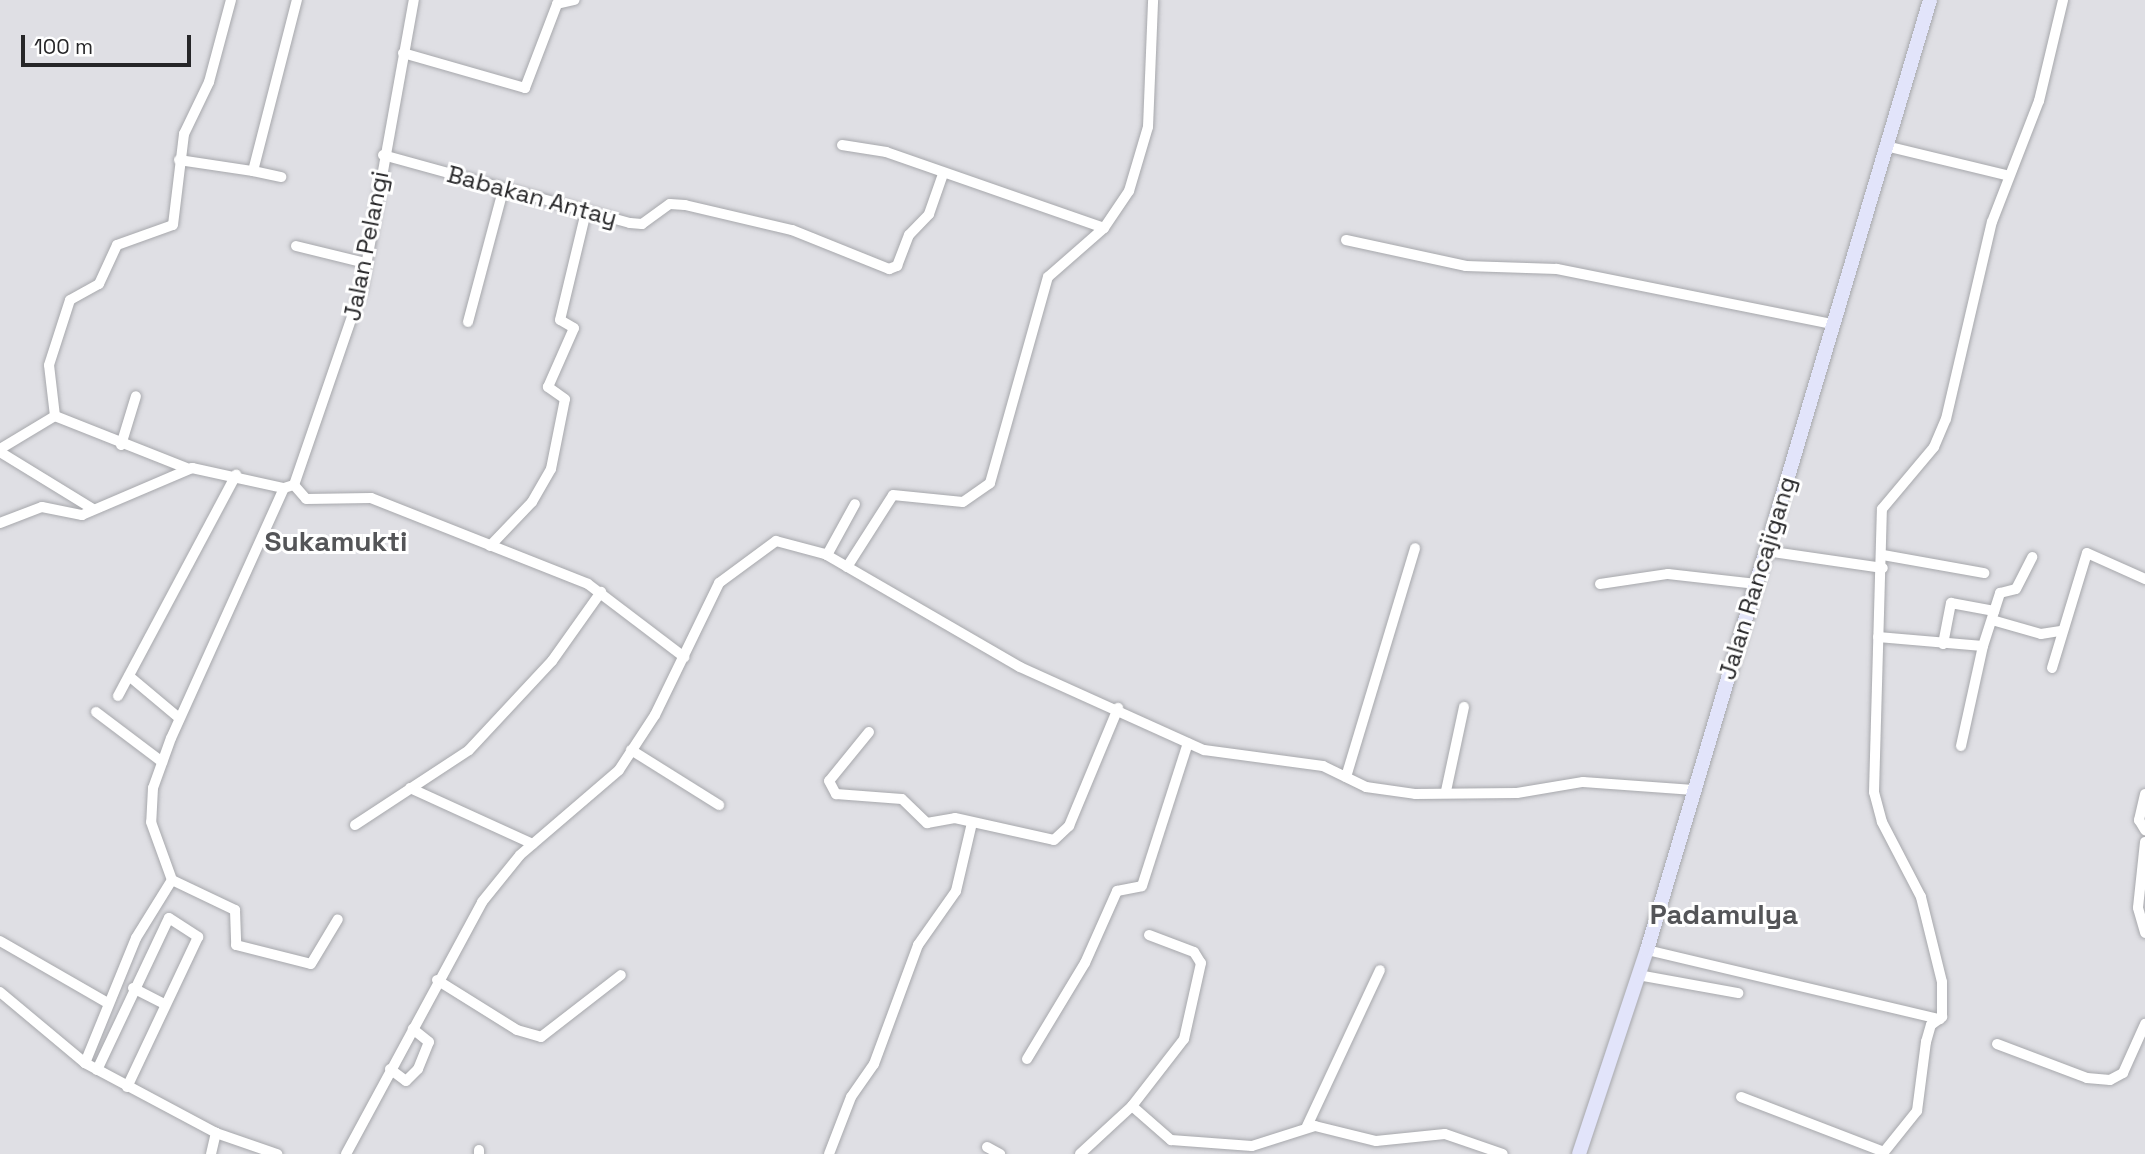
<!DOCTYPE html>
<html>
<head>
<meta charset="utf-8">
<style>
  body { margin:0 }
  #map { position:relative; width:2145px; height:1154px; overflow:hidden; background:#dfdfe4; font-family:"Space Grotesk",sans-serif }
  div>[style] { position:absolute }
  .roads { filter:drop-shadow(0 0 2px #a7a8ac) drop-shadow(0 0 2px #a7a8ac) }
  .street>* { height:10px; margin:-5px; padding:0 5px; transform-origin:5px; border-radius:5px; background:#fff }
  .secondary>* { height:14px; margin:-7px; padding:0 7px; transform-origin:7px; border-radius:7px; background:#e2e4fa }
  span { translate:-50% -50%; white-space:nowrap; text-align:center; line-height:1.15; -webkit-text-stroke:6px #fff; paint-order:stroke }
  .street-label { font-size:24px; color:#262628 }
  .quarter-label { font-size:28px; color:#545558; font-weight:700 }
  .scale { position:absolute; left:21px; top:35px; width:170px; height:32px; box-sizing:border-box; border:4px solid #262628; border-top:0; padding-left:9px; font-size:21px; line-height:24px; white-space:nowrap; color:#262628; -webkit-text-stroke:5px #fff; paint-order:stroke }
</style>
</head>
<body>
<div id="map">
  <div class="roads">
    <div class="street">
      <i style="left:403px;top:53px;width:127px;rotate:16deg"></i>
      <i style="left:525px;top:88px;width:90px;rotate:-69.1deg"></i>
      <i style="left:557px;top:4px;width:18px;rotate:-13deg"></i>
      <i style="left:842px;top:145px;width:45px;rotate:9deg"></i>
      <i style="left:886px;top:152px;width:231px;rotate:19.2deg"></i>
      <i style="left:1886px;top:146px;width:123px;rotate:13.6deg"></i>
      <i style="left:383px;top:155px;width:256px;rotate:15.4deg"></i>
      <i style="left:630px;top:223px;width:12px;rotate:5deg"></i>
      <i style="left:642px;top:224px;width:34px;rotate:-36deg"></i>
      <i style="left:670px;top:204px;width:15px;rotate:4deg"></i>
      <i style="left:685px;top:205px;width:110px;rotate:13.2deg"></i>
      <i style="left:792px;top:230px;width:105px;rotate:21.9deg"></i>
      <i style="left:889px;top:269px;width:9px;rotate:-21deg"></i>
      <i style="left:897px;top:266px;width:33px;rotate:-69deg"></i>
      <i style="left:909px;top:235px;width:29px;rotate:-46deg"></i>
      <i style="left:929px;top:214px;width:42px;rotate:-70.7deg"></i>
      <i style="left:179px;top:160px;width:75px;rotate:8.5deg"></i>
      <i style="left:253px;top:171px;width:177px;rotate:-75.6deg"></i>
      <i style="left:253px;top:171px;width:29px;rotate:12deg"></i>
      <i style="left:1346px;top:240px;width:123px;rotate:12.2deg"></i>
      <i style="left:1466px;top:266px;width:91px;rotate:1.9deg"></i>
      <i style="left:1557px;top:269px;width:281px;rotate:11.3deg"></i>
      <i style="left:296px;top:246px;width:71px;rotate:13.8deg"></i>
      <i style="left:468px;top:322px;width:137px;rotate:-75.1deg"></i>
      <i style="left:55px;top:416px;width:144px;rotate:21.6deg"></i>
      <i style="left:121px;top:445px;width:51px;rotate:-73deg"></i>
      <i style="left:0;top:449px;width:64px;rotate:-31deg"></i>
      <i style="left:55px;top:416px;width:51px;rotate:-96.7deg"></i>
      <i style="left:49px;top:365px;width:68px;rotate:-72.1deg"></i>
      <i style="left:70px;top:300px;width:33px;rotate:-29deg"></i>
      <i style="left:99px;top:284px;width:43px;rotate:-65.2deg"></i>
      <i style="left:117px;top:245px;width:59px;rotate:-19.7deg"></i>
      <i style="left:173px;top:225px;width:92px;rotate:-83.1deg"></i>
      <i style="left:184px;top:134px;width:58px;rotate:-64.3deg"></i>
      <i style="left:209px;top:82px;width:85px;rotate:-75deg"></i>
      <i style="left:0;top:452px;width:109px;rotate:31.5deg"></i>
      <i style="left:294px;top:485px;width:208px;rotate:-71deg"></i>
      <i style="left:362px;top:288px;width:293px;rotate:-79.8deg"></i>
      <i style="left:284px;top:488px;width:274px;rotate:114.3deg"></i>
      <i style="left:171px;top:738px;width:53px;rotate:109.8deg"></i>
      <i style="left:153px;top:788px;width:34px;rotate:93deg"></i>
      <i style="left:151px;top:822px;width:62px;rotate:70.1deg"></i>
      <i style="left:172px;top:880px;width:70px;rotate:25.5deg"></i>
      <i style="left:235px;top:910px;width:35px;rotate:88deg"></i>
      <i style="left:236px;top:945px;width:77px;rotate:14.2deg"></i>
      <i style="left:311px;top:964px;width:52px;rotate:-59deg"></i>
      <i style="left:0;top:523px;width:45px;rotate:-20.9deg"></i>
      <i style="left:42px;top:507px;width:41px;rotate:11.3deg"></i>
      <i style="left:82px;top:515px;width:120px;rotate:-23.1deg"></i>
      <i style="left:192px;top:468px;width:94px;rotate:12.3deg"></i>
      <i style="left:284px;top:488px;width:10px;rotate:-17deg"></i>
      <i style="left:294px;top:485px;width:18px;rotate:49deg"></i>
      <i style="left:306px;top:499px;width:65px;rotate:-0.9deg"></i>
      <i style="left:371px;top:498px;width:233px;rotate:21.6deg"></i>
      <i style="left:588px;top:584px;width:121px;rotate:37.2deg"></i>
      <i style="left:490px;top:546px;width:61px;rotate:-46.3deg"></i>
      <i style="left:532px;top:502px;width:38px;rotate:-60deg"></i>
      <i style="left:551px;top:469px;width:71px;rotate:-78.7deg"></i>
      <i style="left:565px;top:399px;width:21px;rotate:-145deg"></i>
      <i style="left:548px;top:387px;width:64px;rotate:-66.2deg"></i>
      <i style="left:574px;top:328px;width:16px;rotate:-150deg"></i>
      <i style="left:560px;top:320px;width:111px;rotate:-76.5deg"></i>
      <i style="left:1766px;top:551px;width:118px;rotate:8.3deg"></i>
      <i style="left:827px;top:555px;width:58px;rotate:-61.2deg"></i>
      <i style="left:1883px;top:555px;width:103px;rotate:10.1deg"></i>
      <i style="left:847px;top:567px;width:85px;rotate:-57.4deg"></i>
      <i style="left:893px;top:495px;width:70px;rotate:5.7deg"></i>
      <i style="left:963px;top:502px;width:33px;rotate:-35deg"></i>
      <i style="left:990px;top:483px;width:214px;rotate:-74.3deg"></i>
      <i style="left:1048px;top:277px;width:74px;rotate:-41.2deg"></i>
      <i style="left:1104px;top:228px;width:45px;rotate:-56deg"></i>
      <i style="left:1129px;top:191px;width:67px;rotate:-73.5deg"></i>
      <i style="left:1148px;top:127px;width:127px;rotate:-87.7deg"></i>
      <i style="left:1600px;top:584px;width:69px;rotate:-8.4deg"></i>
      <i style="left:1668px;top:574px;width:89px;rotate:6.5deg"></i>
      <i style="left:1992px;top:620px;width:51px;rotate:15.9deg"></i>
      <i style="left:2041px;top:634px;width:20px;rotate:-9deg"></i>
      <i style="left:1878px;top:637px;width:105px;rotate:4.9deg"></i>
      <i style="left:1983px;top:646px;width:56px;rotate:-72.2deg"></i>
      <i style="left:2000px;top:593px;width:16px;rotate:-14deg"></i>
      <i style="left:2016px;top:589px;width:36px;rotate:-63deg"></i>
      <i style="left:1943px;top:644px;width:42px;rotate:-79deg"></i>
      <i style="left:1951px;top:603px;width:44px;rotate:10.5deg"></i>
      <i style="left:2052px;top:668px;width:120px;rotate:-73.1deg"></i>
      <i style="left:2087px;top:553px;width:64px;rotate:24.1deg"></i>
      <i style="left:129px;top:676px;width:65px;rotate:40deg"></i>
      <i style="left:118px;top:696px;width:251px;rotate:-61.9deg"></i>
      <i style="left:96px;top:712px;width:83px;rotate:37.1deg"></i>
      <i style="left:869px;top:732px;width:63px;rotate:129.2deg"></i>
      <i style="left:829px;top:781px;width:15px;rotate:62deg"></i>
      <i style="left:836px;top:794px;width:66px;rotate:4.3deg"></i>
      <i style="left:902px;top:799px;width:35px;rotate:44deg"></i>
      <i style="left:927px;top:823px;width:28px;rotate:-10deg"></i>
      <i style="left:955px;top:818px;width:101px;rotate:12.5deg"></i>
      <i style="left:1054px;top:840px;width:21px;rotate:-43deg"></i>
      <i style="left:1069px;top:826px;width:128px;rotate:-67.4deg"></i>
      <i style="left:1961px;top:746px;width:102px;rotate:-77.6deg"></i>
      <i style="left:631px;top:750px;width:104px;rotate:32deg"></i>
      <i style="left:1346px;top:777px;width:239px;rotate:-73.2deg"></i>
      <i style="left:410px;top:788px;width:135px;rotate:24.5deg"></i>
      <i style="left:1446px;top:791px;width:86px;rotate:-77.9deg"></i>
      <i style="left:2145px;top:794px;width:27px;rotate:103deg"></i>
      <i style="left:2139px;top:820px;width:12px;rotate:59deg"></i>
      <i style="left:355px;top:825px;width:136px;rotate:-33.3deg"></i>
      <i style="left:469px;top:750px;width:122px;rotate:-47deg"></i>
      <i style="left:552px;top:661px;width:85px;rotate:-54.6deg"></i>
      <i style="left:2145px;top:842px;width:66px;rotate:96.1deg"></i>
      <i style="left:2138px;top:908px;width:26px;rotate:74deg"></i>
      <i style="left:1149px;top:935px;width:48px;rotate:20.7deg"></i>
      <i style="left:1194px;top:952px;width:13px;rotate:58deg"></i>
      <i style="left:1201px;top:963px;width:78px;rotate:102.6deg"></i>
      <i style="left:1184px;top:1039px;width:85px;rotate:127.8deg"></i>
      <i style="left:1132px;top:1106px;width:52px;rotate:41.1deg"></i>
      <i style="left:1171px;top:1140px;width:81px;rotate:4.2deg"></i>
      <i style="left:1252px;top:1146px;width:66px;rotate:-17.6deg"></i>
      <i style="left:1315px;top:1126px;width:63px;rotate:13.8deg"></i>
      <i style="left:1376px;top:1141px;width:69px;rotate:-5.8deg"></i>
      <i style="left:1445px;top:1134px;width:61px;rotate:19deg"></i>
      <i style="left:0;top:941px;width:122px;rotate:29.9deg"></i>
      <i style="left:1647px;top:950px;width:301px;rotate:13.3deg"></i>
      <i style="left:1638px;top:975px;width:102px;rotate:10.2deg"></i>
      <i style="left:437px;top:980px;width:94px;rotate:32deg"></i>
      <i style="left:517px;top:1030px;width:25px;rotate:16deg"></i>
      <i style="left:541px;top:1037px;width:101px;rotate:-37.8deg"></i>
      <i style="left:133px;top:988px;width:36px;rotate:27deg"></i>
      <i style="left:0;top:992px;width:111px;rotate:39.9deg"></i>
      <i style="left:85px;top:1063px;width:149px;rotate:28.1deg"></i>
      <i style="left:216px;top:1133px;width:65px;rotate:19deg"></i>
      <i style="left:1997px;top:1044px;width:96px;rotate:20.7deg"></i>
      <i style="left:2087px;top:1078px;width:23px;rotate:5deg"></i>
      <i style="left:2110px;top:1080px;width:15px;rotate:-28deg"></i>
      <i style="left:2123px;top:1073px;width:54px;rotate:-65.8deg"></i>
      <i style="left:1027px;top:1059px;width:112px;rotate:-58.9deg"></i>
      <i style="left:1085px;top:963px;width:79px;rotate:-66deg"></i>
      <i style="left:1117px;top:891px;width:25px;rotate:-11deg"></i>
      <i style="left:1142px;top:886px;width:150px;rotate:-72.2deg"></i>
      <i style="left:85px;top:1063px;width:135px;rotate:-67.8deg"></i>
      <i style="left:136px;top:938px;width:68px;rotate:-58.2deg"></i>
      <i style="left:390px;top:1069px;width:20px;rotate:37deg"></i>
      <i style="left:406px;top:1081px;width:17px;rotate:-45deg"></i>
      <i style="left:418px;top:1069px;width:29px;rotate:-68deg"></i>
      <i style="left:429px;top:1042px;width:21px;rotate:-141deg"></i>
      <i style="left:97px;top:1070px;width:168px;rotate:-64.7deg"></i>
      <i style="left:169px;top:918px;width:35px;rotate:33deg"></i>
      <i style="left:198px;top:937px;width:166px;rotate:115.3deg"></i>
      <i style="left:1741px;top:1097px;width:153px;rotate:21deg"></i>
      <i style="left:1884px;top:1152px;width:53px;rotate:-51.2deg"></i>
      <i style="left:1917px;top:1111px;width:70px;rotate:-82.6deg"></i>
      <i style="left:1926px;top:1042px;width:18px;rotate:-74deg"></i>
      <i style="left:1931px;top:1025px;width:14px;rotate:-36deg"></i>
      <i style="left:1942px;top:1017px;width:35px;rotate:-90deg"></i>
      <i style="left:1942px;top:982px;width:88px;rotate:-103.9deg"></i>
      <i style="left:1921px;top:897px;width:85px;rotate:-117.5deg"></i>
      <i style="left:1882px;top:822px;width:31px;rotate:-105deg"></i>
      <i style="left:1874px;top:792px;width:283px;rotate:-88.4deg"></i>
      <i style="left:1882px;top:509px;width:81px;rotate:-50deg"></i>
      <i style="left:1934px;top:447px;width:30px;rotate:-67deg"></i>
      <i style="left:1946px;top:419px;width:202px;rotate:-76.9deg"></i>
      <i style="left:1992px;top:222px;width:130px;rotate:-68.8deg"></i>
      <i style="left:2039px;top:101px;width:104px;rotate:-76.6deg"></i>
      <i style="left:1307px;top:1126px;width:172px;rotate:-64.9deg"></i>
      <i style="left:987px;top:1147px;width:15px;rotate:28deg"></i>
      <i style="left:211px;top:1154px;width:22px;rotate:-77deg"></i>
      <i style="left:346px;top:1154px;width:286px;rotate:-61.6deg"></i>
      <i style="left:482px;top:902px;width:60px;rotate:-51deg"></i>
      <i style="left:520px;top:855px;width:130px;rotate:-40.6deg"></i>
      <i style="left:619px;top:770px;width:66px;rotate:-56.8deg"></i>
      <i style="left:655px;top:715px;width:147px;rotate:-64.1deg"></i>
      <i style="left:719px;top:583px;width:71px;rotate:-36.4deg"></i>
      <i style="left:776px;top:541px;width:51px;rotate:14.9deg"></i>
      <i style="left:825px;top:554px;width:225px;rotate:30.1deg"></i>
      <i style="left:1020px;top:667px;width:202px;rotate:24.3deg"></i>
      <i style="left:1204px;top:750px;width:120px;rotate:7.7deg"></i>
      <i style="left:1323px;top:766px;width:48px;rotate:26deg"></i>
      <i style="left:1366px;top:787px;width:49px;rotate:8.1deg"></i>
      <i style="left:1415px;top:794px;width:102px;rotate:-0.6deg"></i>
      <i style="left:1517px;top:793px;width:67px;rotate:-9.5deg"></i>
      <i style="left:1583px;top:782px;width:111px;rotate:4.1deg"></i>
      <i style="left:479px;top:1154px;width:4px;rotate:-90deg"></i>
      <i style="left:829px;top:1154px;width:61px;rotate:-68.9deg"></i>
      <i style="left:851px;top:1097px;width:40px;rotate:-55.1deg"></i>
      <i style="left:874px;top:1064px;width:127px;rotate:-69.7deg"></i>
      <i style="left:918px;top:945px;width:66px;rotate:-54.9deg"></i>
      <i style="left:956px;top:891px;width:70px;rotate:-76.8deg"></i>
      <i style="left:1080px;top:1154px;width:71px;rotate:-42.7deg"></i>
    </div>
    <div class="secondary">
      <i style="left:1579px;top:1154px;width:215px;rotate:-71.6deg"></i>
      <i style="left:1647px;top:950px;width:991px;rotate:-73.41deg"></i>
    </div>
  </div>
  <div class="street-label">
    <span style="left:532px;top:196px;rotate:15deg">Babakan Antay</span>
    <span style="left:366px;top:246px;rotate:-79deg">Jalan Pelangi</span>
    <span style="left:1757px;top:578px;rotate:-73deg">Jalan Rancajigang</span>
  </div>
  <div class="quarter-label">
    <span style="left:336px;top:541px">Sukamukti</span>
    <span style="left:1724px;top:914px">Padamulya</span>
  </div>
  <div class="scale">100 m</div>
</div>
</body>
</html>
